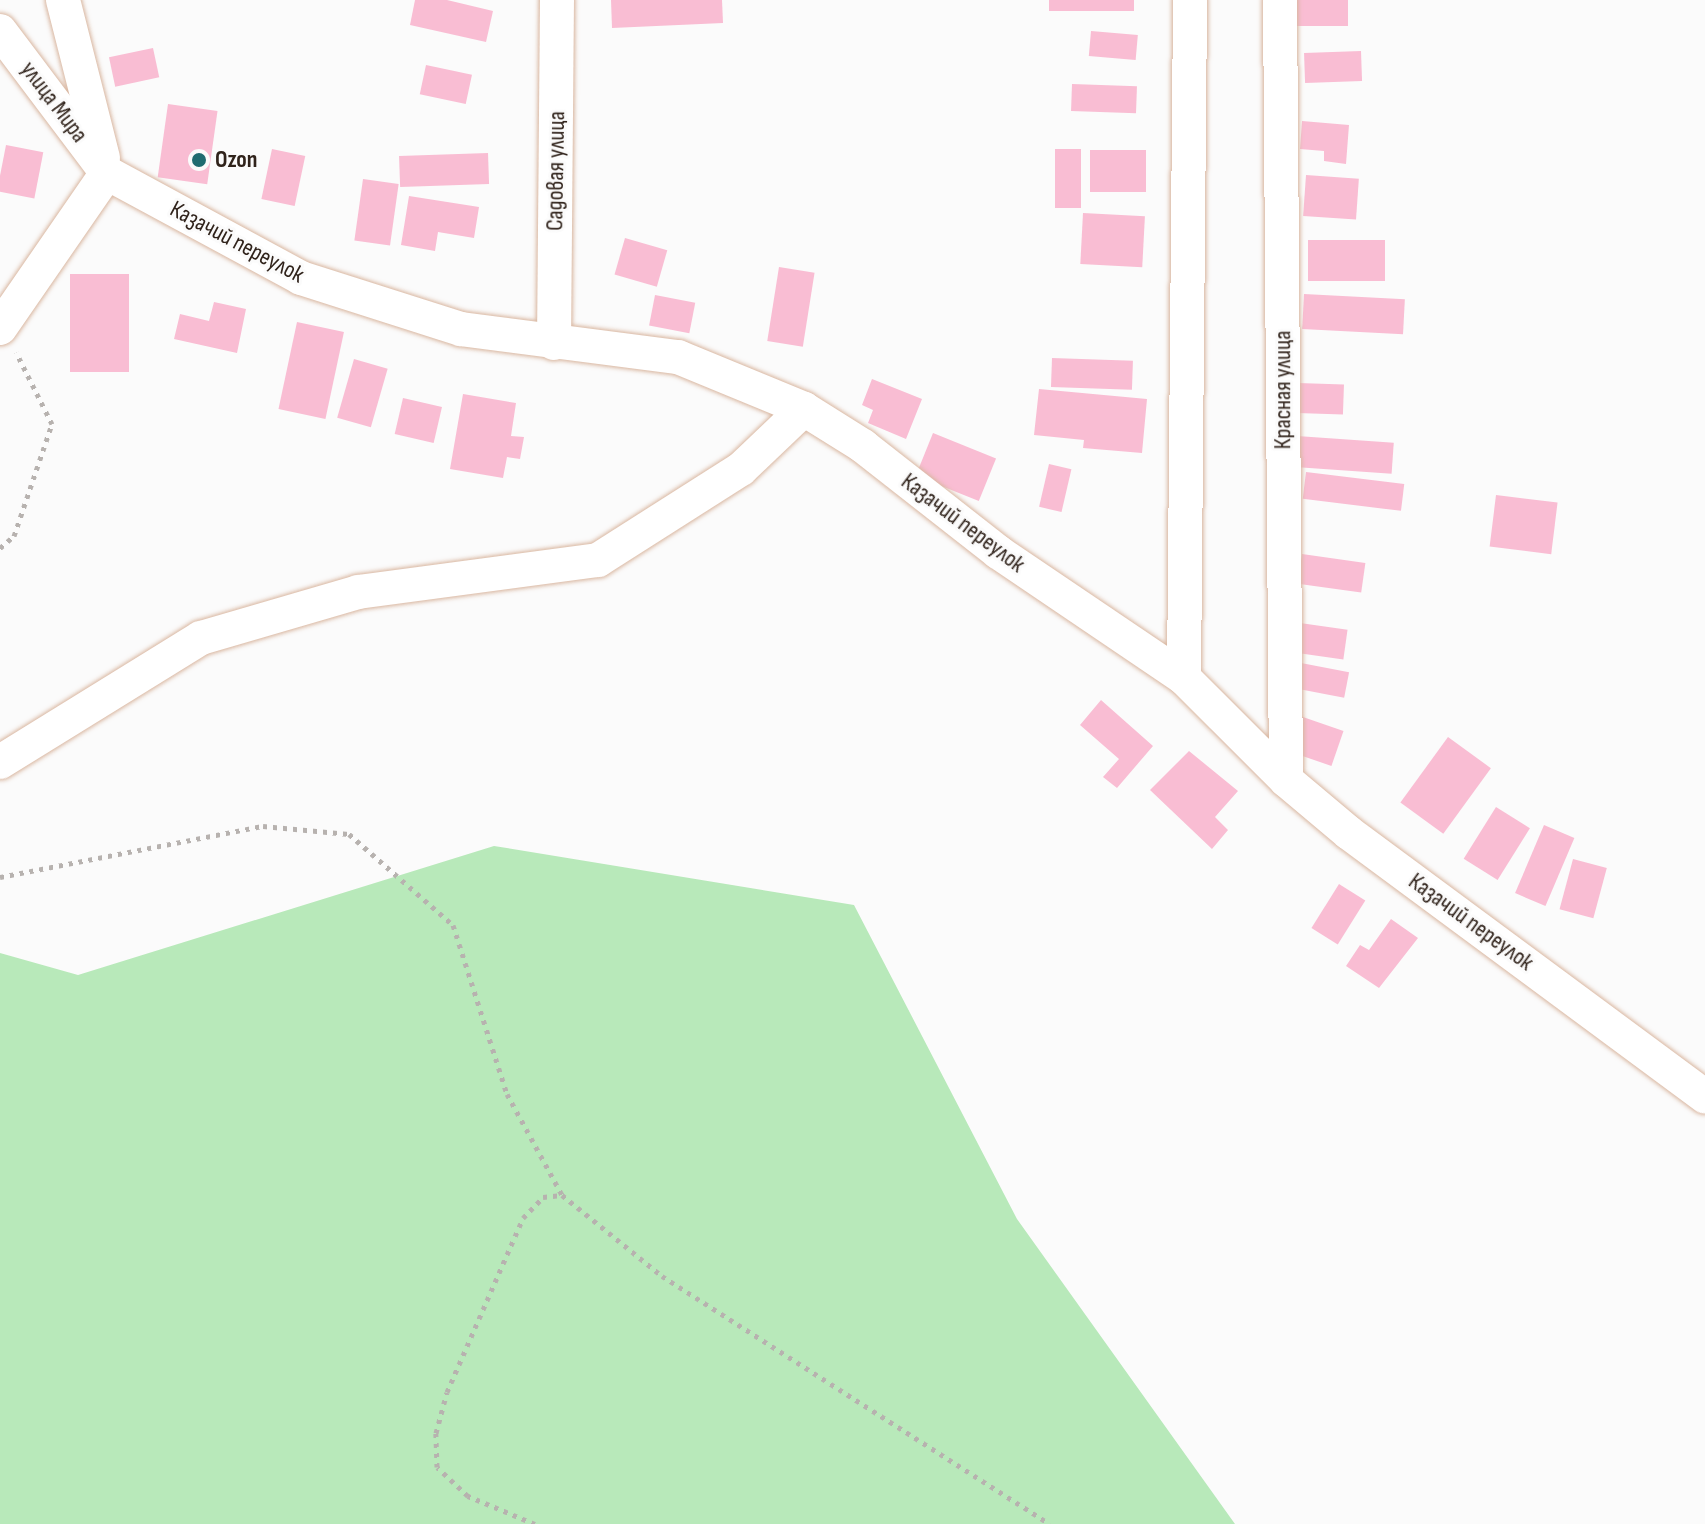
<!DOCTYPE html>
<html>
<head>
<meta charset="utf-8">
<style>
  body { margin:0 }
  #map { position:relative; width:1705px; height:1524px; overflow:hidden; background:#fbfbfb; font-family:"Sofia Sans Condensed",sans-serif }
  div>[style] { position:absolute }
  .green>* { inset:0; background:#b8e9ba }
  .building>* { inset:0; background:#f9bdd3; transform-origin:0 0 }
  .path>* { height:5px; margin-top:-2.5px; transform-origin:0; background:repeating-linear-gradient(90deg,#b7b2af 0 4px,transparent 0 10px) }
  .roads { filter:drop-shadow(0 0 2px #d9b7a1) drop-shadow(0 0 2px #d9b7a1) }
  .minor>* { height:34px; margin:-17px; padding:0 17px; transform-origin:17px; border-radius:17px; background:#fff }
  .dots>* { width:22px; height:22px; translate:-50% -50%; box-sizing:border-box; border:4px solid #fbfbfb; border-radius:50% }
  span { translate:-50% -50%; white-space:nowrap; text-align:center; line-height:1.15; -webkit-text-stroke:6px #fbfbfb; paint-order:stroke }
  .street-label { font-size:24px; color:#30231b }
  .poi-label { font-size:24px; color:#30231b; font-weight:700 }
  .left { translate:0 -50%; text-align:left }
</style>
</head>
<body>
<div id="map">
  <div class="green">
    <i style="clip-path:polygon(494px 846px,854px 905px,1017px 1219px,1235px 1524px,0 1524px,0 953px,78px 975px)"></i>
  </div>
  <div class="building">
    <i style="clip-path:polygon(415px 0,447px 0,493px 11px,486px 42px,410px 25px)"></i>
    <i style="clip-path:polygon(611px 0,722px 0,723px 23px,612px 28px)"></i>
    <i style="left:1049px;top:0;width:85px;height:11px"></i>
    <i style="left:1297px;top:0;width:51px;height:26px"></i>
    <i style="left:1091px;top:31px;width:47px;height:25px;rotate:5deg"></i>
    <i style="left:153px;top:48px;width:30px;height:45px;rotate:78deg"></i>
    <i style="left:1361px;top:51px;width:30px;height:57px;rotate:88deg"></i>
    <i style="left:426px;top:65px;width:47px;height:30px;rotate:12deg"></i>
    <i style="left:1072px;top:84px;width:65px;height:27px;rotate:2deg"></i>
    <i style="left:168px;top:104px;width:50px;height:74px;rotate:8deg"></i>
    <i style="clip-path:polygon(1302px 121px,1349px 125px,1346px 164px,1324px 161px,1324px 151px,1300px 149px)"></i>
    <i style="left:6px;top:145px;width:38px;height:47px;rotate:11deg"></i>
    <i style="left:272px;top:149px;width:34px;height:51px;rotate:12deg"></i>
    <i style="left:1055px;top:149px;width:26px;height:59px"></i>
    <i style="left:1090px;top:150px;width:56px;height:42px"></i>
    <i style="left:488px;top:153px;width:31px;height:89px;rotate:88deg"></i>
    <i style="left:1306px;top:175px;width:53px;height:41px;rotate:4deg"></i>
    <i style="left:363px;top:179px;width:36px;height:62px;rotate:8deg"></i>
    <i style="clip-path:polygon(409px 196px,479px 207px,474px 238px,438px 232px,435px 251px,401px 245px)"></i>
    <i style="left:1083px;top:213px;width:62px;height:51px;rotate:3deg"></i>
    <i style="left:625px;top:238px;width:44px;height:38px;rotate:16deg"></i>
    <i style="left:1385px;top:240px;width:41px;height:77px;rotate:90deg"></i>
    <i style="left:779px;top:267px;width:36px;height:75px;rotate:9deg"></i>
    <i style="left:70px;top:274px;width:59px;height:98px"></i>
    <i style="left:1304px;top:294px;width:101px;height:35px;rotate:3deg"></i>
    <i style="left:655px;top:295px;width:41px;height:31px;rotate:11deg"></i>
    <i style="clip-path:polygon(214px 302px,246px 309px,237px 353px,174px 339px,180px 314px,209px 321px)"></i>
    <i style="left:297px;top:322px;width:48px;height:89px;rotate:12deg"></i>
    <i style="left:1052px;top:358px;width:81px;height:29px;rotate:2deg"></i>
    <i style="left:354px;top:359px;width:35px;height:61px;rotate:16deg"></i>
    <i style="clip-path:polygon(872px 379px,922px 399px,906px 439px,868px 423px,873px 410px,862px 405px)"></i>
    <i style="left:1298px;top:383px;width:46px;height:30px;rotate:2deg"></i>
    <i style="clip-path:polygon(1039px 389px,1147px 399px,1142px 453px,1083px 448px,1084px 440px,1034px 435px)"></i>
    <i style="clip-path:polygon(463px 394px,516px 403px,511px 436px,524px 437px,520px 459px,507px 457px,503px 478px,450px 469px)"></i>
    <i style="left:403px;top:398px;width:40px;height:37px;rotate:13deg"></i>
    <i style="left:933px;top:433px;width:68px;height:46px;rotate:22deg"></i>
    <i style="left:1297px;top:436px;width:97px;height:31px;rotate:4deg"></i>
    <i style="left:1049px;top:464px;width:23px;height:44px;rotate:13deg"></i>
    <i style="left:1306px;top:472px;width:99px;height:27px;rotate:7deg"></i>
    <i style="left:1496px;top:495px;width:62px;height:52px;rotate:7deg"></i>
    <i style="left:1302px;top:554px;width:64px;height:30px;rotate:8deg"></i>
    <i style="left:1300px;top:623px;width:48px;height:30px;rotate:8deg"></i>
    <i style="left:1301px;top:663px;width:49px;height:26px;rotate:11deg"></i>
    <i style="clip-path:polygon(1101px 700px,1153px 746px,1117px 788px,1103px 777px,1119px 759px,1080px 725px)"></i>
    <i style="left:1300px;top:716px;width:46px;height:37px;rotate:19deg"></i>
    <i style="left:1448px;top:737px;width:53px;height:81px;rotate:36deg"></i>
    <i style="clip-path:polygon(1189px 751px,1238px 791px,1215px 817px,1228px 830px,1212px 849px,1150px 790px)"></i>
    <i style="left:1496px;top:807px;width:40px;height:61px;rotate:32deg"></i>
    <i style="left:1544px;top:825px;width:33px;height:74px;rotate:23deg"></i>
    <i style="left:1573px;top:859px;width:35px;height:52px;rotate:15deg"></i>
    <i style="left:1339px;top:884px;width:31px;height:52px;rotate:32deg"></i>
    <i style="clip-path:polygon(1391px 919px,1418px 938px,1379px 988px,1346px 966px,1360px 945px,1369px 950px)"></i>
  </div>
  <div class="path">
    <i style="left:0;top:548px;width:18px;rotate:-41deg"></i>
    <i style="left:14px;top:536px;width:118px;rotate:-71.3deg"></i>
    <i style="left:52px;top:424px;width:80px;rotate:-116.6deg"></i>
    <i style="left:0;top:877px;width:268px;rotate:-11deg"></i>
    <i style="left:263px;top:826px;width:86px;rotate:5.3deg"></i>
    <i style="left:349px;top:834px;width:138px;rotate:41.2deg"></i>
    <i style="left:453px;top:925px;width:177px;rotate:72.3deg"></i>
    <i style="left:507px;top:1094px;width:115px;rotate:61.4deg"></i>
    <i style="left:562px;top:1195px;width:129px;rotate:39deg"></i>
    <i style="left:662px;top:1276px;width:460px;rotate:32.6deg"></i>
    <i style="left:535px;top:1524px;width:73px;rotate:-157.3deg"></i>
    <i style="left:468px;top:1496px;width:42px;rotate:-136.9deg"></i>
    <i style="left:437px;top:1467px;width:34px;rotate:-92deg"></i>
    <i style="left:436px;top:1433px;width:42px;rotate:-75deg"></i>
    <i style="left:447px;top:1392px;width:190px;rotate:-66.4deg"></i>
    <i style="left:523px;top:1218px;width:29px;rotate:-46deg"></i>
    <i style="left:543px;top:1197px;width:19px;rotate:-6deg"></i>
  </div>
  <div class="roads">
    <div class="minor">
      <i style="left:63px;top:0;width:163px;rotate:75.8deg"></i>
      <i style="left:1280px;top:0;width:780px;rotate:89.56deg"></i>
      <i style="left:0;top:31px;width:178px;rotate:53deg"></i>
      <i style="left:107px;top:173px;width:221px;rotate:28.4deg"></i>
      <i style="left:301px;top:278px;width:168px;rotate:17.7deg"></i>
      <i style="left:461px;top:329px;width:219px;rotate:7.4deg"></i>
      <i style="left:678px;top:357px;width:136px;rotate:22.4deg"></i>
      <i style="left:804px;top:409px;width:70px;rotate:32.1deg"></i>
      <i style="left:863px;top:446px;width:172px;rotate:38.1deg"></i>
      <i style="left:998px;top:552px;width:225px;rotate:34.1deg"></i>
      <i style="left:1184px;top:678px;width:144px;rotate:45deg"></i>
      <i style="left:1286px;top:780px;width:82px;rotate:40.1deg"></i>
      <i style="left:1349px;top:833px;width:443px;rotate:36.5deg"></i>
      <i style="left:0;top:328px;width:188px;rotate:-55.4deg"></i>
      <i style="left:554px;top:343px;width:343px;rotate:-89.5deg"></i>
      <i style="left:1184px;top:678px;width:678px;rotate:-89.49deg"></i>
      <i style="left:0;top:762px;width:236px;rotate:-31.7deg"></i>
      <i style="left:201px;top:638px;width:164px;rotate:-16.3deg"></i>
      <i style="left:358px;top:592px;width:242px;rotate:-7.6deg"></i>
      <i style="left:598px;top:560px;width:169px;rotate:-32.5deg"></i>
      <i style="left:741px;top:469px;width:87px;rotate:-43.6deg"></i>
    </div>
  </div>
  <div class="dots">
    <i style="left:199px;top:160px;background:#206c71"></i>
  </div>
  <div class="street-label">
    <span style="left:54px;top:102px;rotate:53deg">улица Мира</span>
    <span style="left:556px;top:171px;rotate:-89deg">Садовая улица</span>
    <span style="left:237px;top:242px;rotate:28deg">Казачий переулок</span>
    <span style="left:1283px;top:390px;rotate:-90deg">Красная улица</span>
    <span style="left:963px;top:523px;rotate:37deg">Казачий переулок</span>
    <span style="left:1471px;top:922px;rotate:36deg">Казачий переулок</span>
  </div>
  <div class="poi-label">
    <span class="left" style="left:215px;top:160px">Ozon</span>
  </div>
</div>
</body>
</html>
